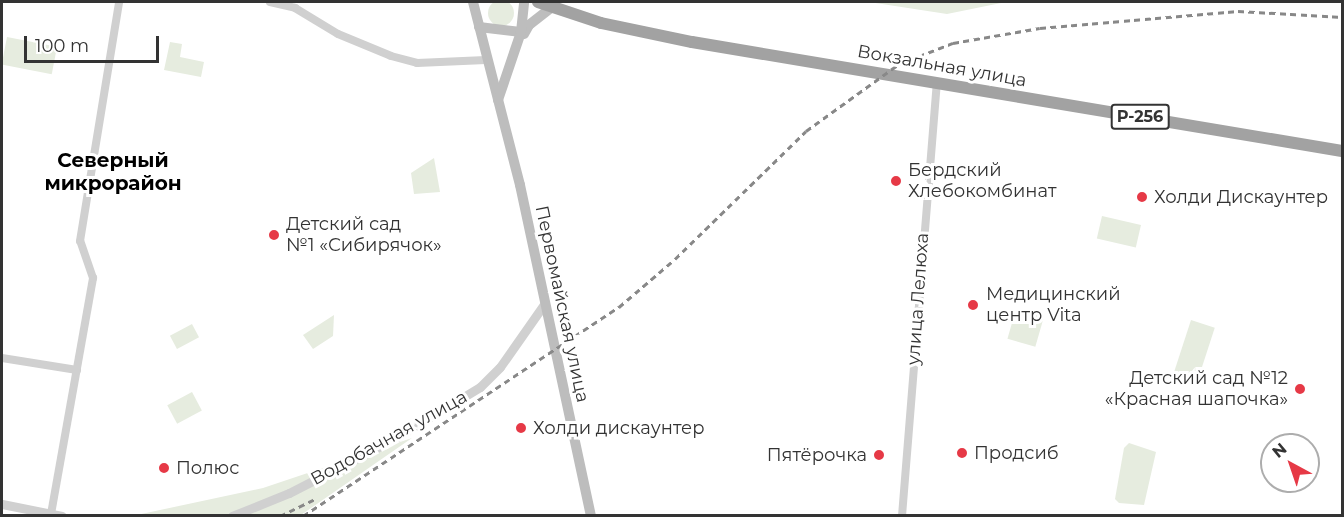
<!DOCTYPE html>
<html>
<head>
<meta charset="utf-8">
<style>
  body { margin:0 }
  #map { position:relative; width:1344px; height:517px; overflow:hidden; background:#fff; font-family:Montserrat,sans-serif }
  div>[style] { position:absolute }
  .green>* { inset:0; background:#e6ecdf; transform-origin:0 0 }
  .round { border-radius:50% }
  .minor>* { height:8px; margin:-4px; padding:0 4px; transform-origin:4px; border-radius:4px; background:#d0d0d0 }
  .tertiary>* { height:9px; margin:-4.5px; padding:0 4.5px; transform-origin:4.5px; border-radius:4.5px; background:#d0d0d0 }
  .secondary>* { height:10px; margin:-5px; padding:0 5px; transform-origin:5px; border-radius:5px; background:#bdbdbd }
  .trunk>* { height:12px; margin:-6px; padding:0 6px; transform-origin:6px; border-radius:6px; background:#a2a2a2 }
  .rail>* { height:3px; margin-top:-1.5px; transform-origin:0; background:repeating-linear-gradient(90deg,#888 0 6px,transparent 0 10.5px) }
  .dots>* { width:16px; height:16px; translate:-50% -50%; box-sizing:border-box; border:3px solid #fff; border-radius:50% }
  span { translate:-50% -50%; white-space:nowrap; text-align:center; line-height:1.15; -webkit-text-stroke:6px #fff; paint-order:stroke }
  .shield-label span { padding:2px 4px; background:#fff; border:2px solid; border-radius:4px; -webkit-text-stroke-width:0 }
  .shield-label { font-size:16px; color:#333; font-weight:700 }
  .street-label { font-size:18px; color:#333 }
  .poi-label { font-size:18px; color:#333 }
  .left { translate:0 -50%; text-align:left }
  .right { translate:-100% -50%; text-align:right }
  .neighbourhood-label { font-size:20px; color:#000; font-weight:700 }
  .frame { position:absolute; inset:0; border:3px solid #333; pointer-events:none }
  .north { position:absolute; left:1260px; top:433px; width:60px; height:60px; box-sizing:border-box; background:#fff; border:2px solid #adadad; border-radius:50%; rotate:320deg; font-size:16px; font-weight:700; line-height:24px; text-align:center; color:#333 }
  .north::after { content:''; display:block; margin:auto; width:21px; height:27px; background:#e63946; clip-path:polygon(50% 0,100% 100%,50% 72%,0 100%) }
  .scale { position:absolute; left:24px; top:36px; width:135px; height:27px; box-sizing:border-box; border:3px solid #333; border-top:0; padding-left:8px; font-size:18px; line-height:21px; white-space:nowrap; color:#333; -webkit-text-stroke:4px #fff; paint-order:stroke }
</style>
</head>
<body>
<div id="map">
  <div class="green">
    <i class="round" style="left:488px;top:0;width:26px;height:26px"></i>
    <i style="clip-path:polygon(869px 2px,1006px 2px,947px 14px)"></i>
    <i style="left:7px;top:37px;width:51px;height:28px;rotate:11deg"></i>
    <i style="clip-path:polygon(170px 42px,182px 44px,180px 57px,204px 62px,201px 77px,164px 70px)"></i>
    <i style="clip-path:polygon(434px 158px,440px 192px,414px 194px,411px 173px)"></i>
    <i style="left:1102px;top:216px;width:40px;height:23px;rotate:13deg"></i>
    <i style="left:1016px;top:309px;width:29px;height:31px;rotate:16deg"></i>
    <i style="clip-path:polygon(334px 315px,333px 336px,313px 349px,303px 335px)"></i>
    <i style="left:1191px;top:320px;width:25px;height:55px;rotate:18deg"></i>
    <i style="left:192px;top:324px;width:15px;height:25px;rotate:62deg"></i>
    <i style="left:192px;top:392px;width:21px;height:28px;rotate:62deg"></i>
    <i style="clip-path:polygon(412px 438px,301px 515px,132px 516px,263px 488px)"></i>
    <i style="clip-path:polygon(1129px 443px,1156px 452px,1144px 505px,1119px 503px,1115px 499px,1124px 448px)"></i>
  </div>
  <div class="minor">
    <i style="left:270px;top:2px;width:26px;rotate:13deg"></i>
    <i style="left:295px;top:8px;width:50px;rotate:31.2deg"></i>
    <i style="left:338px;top:34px;width:57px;rotate:22.5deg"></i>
    <i style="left:391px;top:56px;width:27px;rotate:15deg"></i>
    <i style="left:417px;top:63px;width:69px;rotate:-2.5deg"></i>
    <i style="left:2px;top:358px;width:76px;rotate:9.1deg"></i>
    <i style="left:51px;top:514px;width:240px;rotate:-79.9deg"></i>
    <i style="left:93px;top:278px;width:39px;rotate:-109deg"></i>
    <i style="left:80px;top:241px;width:242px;rotate:-80.7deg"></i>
    <i style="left:902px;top:516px;width:434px;rotate:-85.4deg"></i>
  </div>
  <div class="tertiary">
    <i style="left:2px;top:504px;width:61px;rotate:11.3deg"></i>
    <i style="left:232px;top:516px;width:61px;rotate:-22deg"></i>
    <i style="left:289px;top:493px;width:120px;rotate:-27.2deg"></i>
    <i style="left:396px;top:438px;width:98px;rotate:-31.3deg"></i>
    <i style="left:480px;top:387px;width:28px;rotate:-45deg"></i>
    <i style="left:500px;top:367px;width:78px;rotate:-54.9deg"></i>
  </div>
  <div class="secondary">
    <i style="left:473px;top:2px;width:189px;rotate:75.6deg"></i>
    <i style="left:520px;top:185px;width:339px;rotate:77.9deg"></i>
    <i style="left:479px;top:27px;width:42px;rotate:6.8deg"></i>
    <i style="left:524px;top:34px;width:10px;rotate:-61deg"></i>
    <i style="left:529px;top:25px;width:28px;rotate:-38deg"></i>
    <i style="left:498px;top:100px;width:72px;rotate:-71.3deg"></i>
    <i style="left:521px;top:32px;width:30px;rotate:-84deg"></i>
  </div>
  <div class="trunk">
    <i style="left:538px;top:2px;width:66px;rotate:18.4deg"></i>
    <i style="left:601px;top:23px;width:93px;rotate:11.8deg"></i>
    <i style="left:692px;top:42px;width:659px;rotate:9.52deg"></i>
  </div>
  <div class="rail">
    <i style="left:280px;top:516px;width:41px;rotate:-25.9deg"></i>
    <i style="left:303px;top:516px;width:379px;rotate:-33.5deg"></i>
    <i style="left:619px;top:307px;width:74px;rotate:-40.6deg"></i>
    <i style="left:675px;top:259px;width:183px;rotate:-44.3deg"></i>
    <i style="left:806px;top:131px;width:115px;rotate:-35.8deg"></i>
    <i style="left:899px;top:64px;width:58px;rotate:-21.3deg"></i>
    <i style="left:953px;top:43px;width:88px;rotate:-9.8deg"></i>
    <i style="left:1040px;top:28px;width:199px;rotate:-4.9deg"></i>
    <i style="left:1238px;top:11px;width:104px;rotate:3.3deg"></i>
  </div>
  <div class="dots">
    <i style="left:896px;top:181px;background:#e63946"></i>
    <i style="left:1142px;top:197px;background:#e63946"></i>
    <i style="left:274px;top:235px;background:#e63946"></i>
    <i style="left:973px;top:305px;background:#e63946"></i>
    <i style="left:1300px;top:389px;background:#e63946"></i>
    <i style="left:521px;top:428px;background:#e63946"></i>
    <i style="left:962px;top:453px;background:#e63946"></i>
    <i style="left:879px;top:455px;background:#e63946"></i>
    <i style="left:164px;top:468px;background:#e63946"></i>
  </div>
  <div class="shield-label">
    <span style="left:1140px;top:117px">Р-256</span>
  </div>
  <div class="street-label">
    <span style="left:942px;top:66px;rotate:10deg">Вокзальная улица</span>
    <span style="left:918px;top:299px;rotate:-86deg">улица Лелюха</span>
    <span style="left:562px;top:304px;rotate:78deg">Первомайская улица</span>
    <span style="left:389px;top:438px;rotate:-29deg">Водобачная улица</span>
  </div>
  <div class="poi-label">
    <span class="left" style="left:908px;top:181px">Бердский<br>Хлебокомбинат</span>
    <span class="left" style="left:1154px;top:197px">Холди Дискаунтер</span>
    <span class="left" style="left:286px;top:235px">Детский сад<br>№1 «Сибирячок»</span>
    <span class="left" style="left:986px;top:305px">Медицинский<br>центр Vita</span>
    <span class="right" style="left:1288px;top:389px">Детский сад №12<br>«Красная шапочка»</span>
    <span class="left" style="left:533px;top:428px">Холди дискаунтер</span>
    <span class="left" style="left:974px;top:453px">Продсиб</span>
    <span class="right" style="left:867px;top:455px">Пятёрочка</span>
    <span class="left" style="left:176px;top:468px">Полюс</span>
  </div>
  <div class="neighbourhood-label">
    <span style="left:113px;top:172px">Северный<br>микрорайон</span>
  </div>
  <div class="frame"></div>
  <div class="north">N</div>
  <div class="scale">100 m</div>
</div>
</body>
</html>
